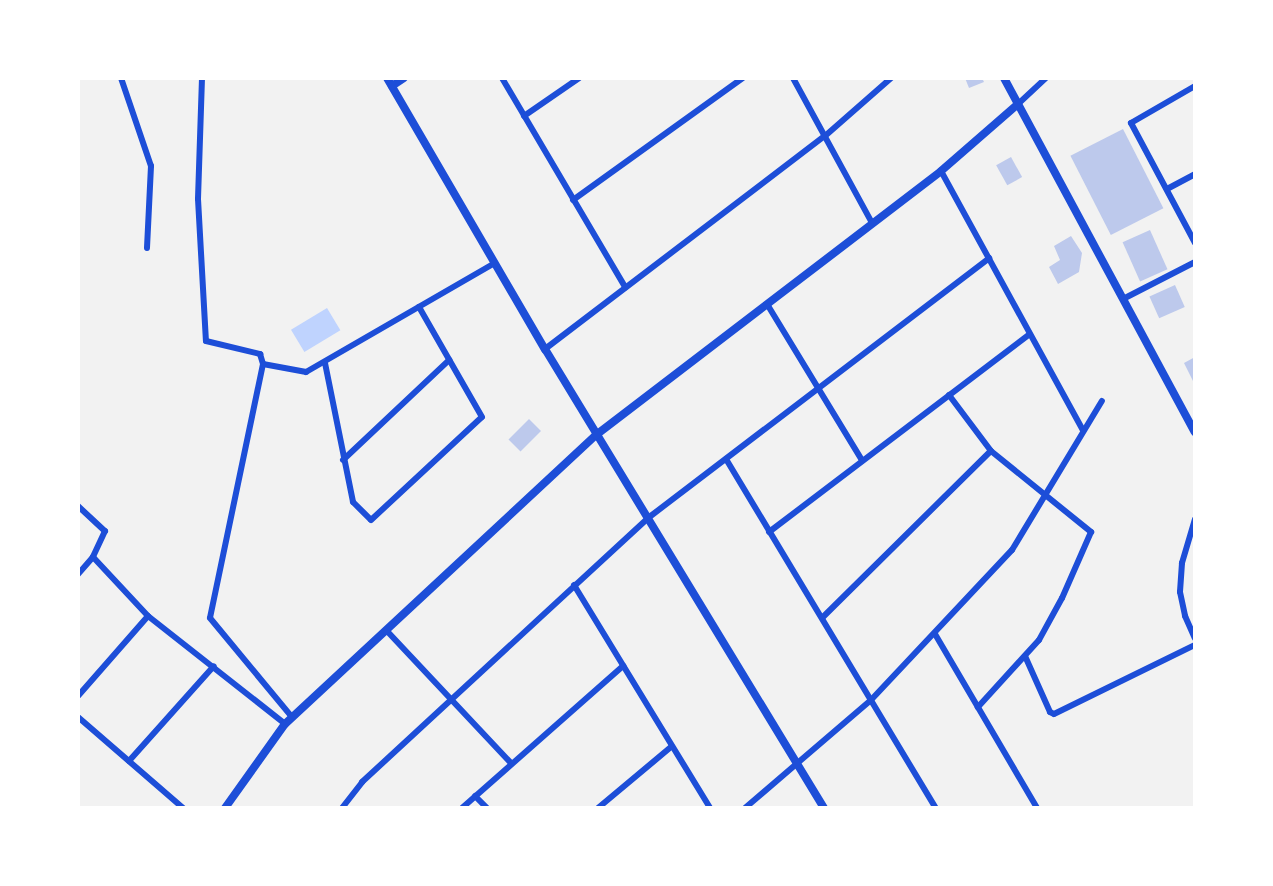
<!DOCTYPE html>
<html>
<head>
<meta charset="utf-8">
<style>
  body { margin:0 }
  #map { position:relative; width:1273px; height:886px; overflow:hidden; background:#f2f2f2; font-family:Figtree,sans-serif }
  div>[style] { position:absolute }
  .water>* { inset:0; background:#bfd3fe; transform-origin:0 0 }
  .building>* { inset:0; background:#bdc9ec; transform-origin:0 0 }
  .minor>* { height:6px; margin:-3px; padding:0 3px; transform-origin:3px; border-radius:3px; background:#1d4ed8 }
  .tertiary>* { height:8px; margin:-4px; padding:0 4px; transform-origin:4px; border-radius:4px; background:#1d4ed8 }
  span { translate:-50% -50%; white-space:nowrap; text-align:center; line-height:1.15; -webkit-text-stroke:7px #fff; paint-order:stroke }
  .frame { position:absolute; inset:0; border:80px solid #fff; pointer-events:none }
</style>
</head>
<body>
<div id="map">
  <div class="water">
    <i style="left:327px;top:308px;width:26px;height:42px;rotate:59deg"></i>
  </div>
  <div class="building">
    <i style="clip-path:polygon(965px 78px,982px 78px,984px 82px,969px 88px)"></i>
    <i style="left:1123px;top:129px;width:89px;height:59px;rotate:63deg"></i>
    <i style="left:1011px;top:157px;width:23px;height:17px;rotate:61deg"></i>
    <i style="left:1150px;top:230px;width:43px;height:30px;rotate:66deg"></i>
    <i style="clip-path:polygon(1071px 236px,1082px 253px,1079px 272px,1058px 284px,1049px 267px,1060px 260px,1054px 246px)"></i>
    <i style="left:1175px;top:285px;width:24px;height:28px;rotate:66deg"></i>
    <i style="clip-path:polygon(1195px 357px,1195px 385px,1184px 363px)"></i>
    <i style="left:529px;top:419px;width:17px;height:29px;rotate:45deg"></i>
  </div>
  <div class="minor">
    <i style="left:121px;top:78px;width:93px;rotate:71.2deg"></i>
    <i style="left:151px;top:166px;width:82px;rotate:92.8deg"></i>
    <i style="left:202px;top:78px;width:121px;rotate:91.9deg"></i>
    <i style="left:198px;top:199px;width:142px;rotate:86.8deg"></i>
    <i style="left:206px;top:341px;width:56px;rotate:13.5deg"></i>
    <i style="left:260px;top:354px;width:10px;rotate:73deg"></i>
    <i style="left:263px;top:364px;width:259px;rotate:101.8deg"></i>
    <i style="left:210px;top:618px;width:129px;rotate:50.4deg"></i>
    <i style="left:502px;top:78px;width:243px;rotate:59.5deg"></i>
    <i style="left:793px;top:78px;width:165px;rotate:61.4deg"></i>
    <i style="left:1195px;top:86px;width:74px;rotate:150deg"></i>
    <i style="left:1131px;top:123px;width:136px;rotate:61.9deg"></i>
    <i style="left:1018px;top:104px;width:38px;rotate:-43deg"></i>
    <i style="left:524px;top:116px;width:67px;rotate:-34.6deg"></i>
    <i style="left:941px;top:171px;width:295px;rotate:61.3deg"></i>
    <i style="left:1167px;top:189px;width:32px;rotate:-28deg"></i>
    <i style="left:573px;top:200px;width:209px;rotate:-35.7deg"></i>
    <i style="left:1123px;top:299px;width:81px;rotate:-27.2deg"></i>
    <i style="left:767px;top:304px;width:183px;rotate:58.7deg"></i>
    <i style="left:545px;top:349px;width:352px;rotate:-37.3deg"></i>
    <i style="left:825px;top:136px;width:88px;rotate:-41.3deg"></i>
    <i style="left:325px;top:363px;width:142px;rotate:78.6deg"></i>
    <i style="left:353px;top:502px;width:25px;rotate:45deg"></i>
    <i style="left:371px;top:520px;width:151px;rotate:-42.9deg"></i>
    <i style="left:482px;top:417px;width:127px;rotate:-119.8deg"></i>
    <i style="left:263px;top:364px;width:44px;rotate:10.5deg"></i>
    <i style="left:306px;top:372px;width:218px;rotate:-30deg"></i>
    <i style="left:949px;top:395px;width:70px;rotate:53.1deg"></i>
    <i style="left:991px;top:451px;width:129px;rotate:39deg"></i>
    <i style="left:1091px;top:532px;width:72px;rotate:113.7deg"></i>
    <i style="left:1062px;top:598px;width:48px;rotate:118.7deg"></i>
    <i style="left:1039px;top:640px;width:91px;rotate:132.3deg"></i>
    <i style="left:726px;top:459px;width:407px;rotate:59deg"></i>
    <i style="left:343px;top:460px;width:146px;rotate:-43.3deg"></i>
    <i style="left:78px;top:506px;width:37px;rotate:43deg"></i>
    <i style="left:105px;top:531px;width:29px;rotate:115deg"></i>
    <i style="left:93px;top:557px;width:23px;rotate:131deg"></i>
    <i style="left:1195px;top:519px;width:46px;rotate:106.5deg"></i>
    <i style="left:1182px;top:563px;width:29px;rotate:94deg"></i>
    <i style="left:1180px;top:592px;width:25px;rotate:78deg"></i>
    <i style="left:1185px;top:616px;width:24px;rotate:66deg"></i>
    <i style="left:769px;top:532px;width:326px;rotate:-37.2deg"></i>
    <i style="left:93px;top:557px;width:81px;rotate:47deg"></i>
    <i style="left:148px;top:616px;width:174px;rotate:38.2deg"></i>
    <i style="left:574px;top:585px;width:261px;rotate:58.6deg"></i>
    <i style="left:823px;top:617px;width:236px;rotate:-44.7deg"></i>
    <i style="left:386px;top:630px;width:183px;rotate:46.8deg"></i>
    <i style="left:935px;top:634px;width:202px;rotate:59.6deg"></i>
    <i style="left:1025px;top:656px;width:61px;rotate:65.9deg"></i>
    <i style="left:1050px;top:712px;width:4px;rotate:27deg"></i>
    <i style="left:1054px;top:714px;width:157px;rotate:-26.1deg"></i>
    <i style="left:78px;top:696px;width:106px;rotate:-48.8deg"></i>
    <i style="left:78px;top:717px;width:139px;rotate:40.9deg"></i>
    <i style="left:129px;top:761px;width:127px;rotate:-48.2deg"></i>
    <i style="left:475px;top:796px;width:17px;rotate:45deg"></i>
    <i style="left:342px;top:808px;width:33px;rotate:-52deg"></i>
    <i style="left:362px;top:782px;width:389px;rotate:-42.7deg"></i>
    <i style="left:648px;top:518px;width:429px;rotate:-37.3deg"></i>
    <i style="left:462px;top:808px;width:215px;rotate:-41.4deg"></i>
    <i style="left:598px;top:808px;width:95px;rotate:-39.9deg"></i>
    <i style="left:745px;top:808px;width:166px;rotate:-40.6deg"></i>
    <i style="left:871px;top:700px;width:206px;rotate:-46.8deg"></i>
    <i style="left:1012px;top:550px;width:174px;rotate:-58.9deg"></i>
  </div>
  <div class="tertiary">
    <i style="left:387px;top:78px;width:314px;rotate:59.8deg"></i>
    <i style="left:545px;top:349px;width:537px;rotate:58.71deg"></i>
    <i style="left:1004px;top:78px;width:402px;rotate:61.7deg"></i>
    <i style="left:392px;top:86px;width:14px;rotate:-34deg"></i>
    <i style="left:225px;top:808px;width:103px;rotate:-54.5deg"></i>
    <i style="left:285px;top:724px;width:425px;rotate:-42.9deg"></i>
    <i style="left:596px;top:435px;width:434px;rotate:-37.4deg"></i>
    <i style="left:941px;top:171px;width:102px;rotate:-41deg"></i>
  </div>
  <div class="frame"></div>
</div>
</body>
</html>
